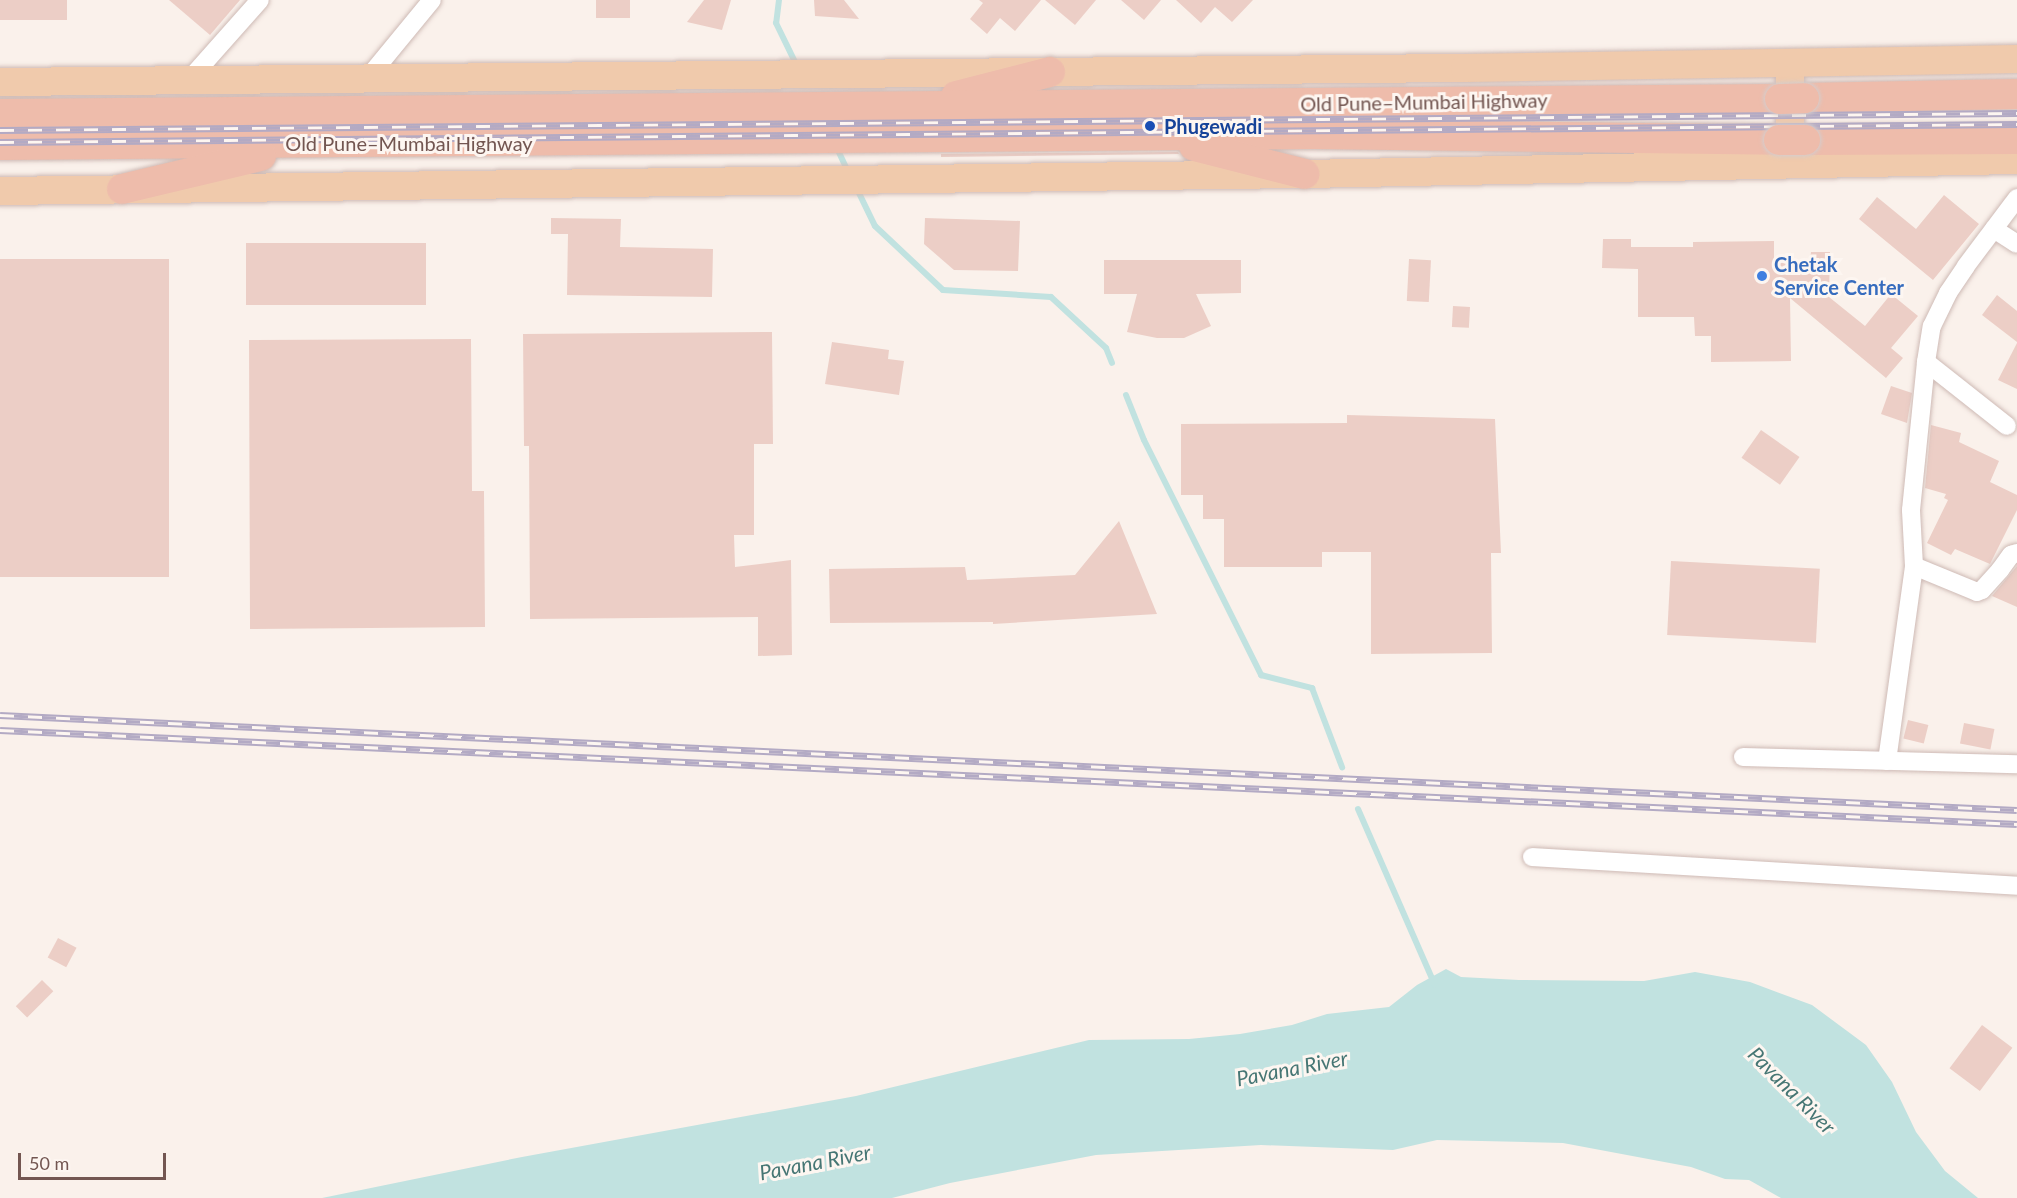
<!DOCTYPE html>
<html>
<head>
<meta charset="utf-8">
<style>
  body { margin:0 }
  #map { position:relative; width:2017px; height:1198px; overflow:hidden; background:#faf1eb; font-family:Lato,sans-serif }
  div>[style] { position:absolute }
  .water>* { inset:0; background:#c1e2e0 }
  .stream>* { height:6px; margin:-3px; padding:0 3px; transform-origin:3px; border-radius:3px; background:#c1e2e0 }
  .building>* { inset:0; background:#eccec6; transform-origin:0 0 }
  .roads { filter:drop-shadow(0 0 2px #cebab5) drop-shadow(0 0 2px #cebab5) }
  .minor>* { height:18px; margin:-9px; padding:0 9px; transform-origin:9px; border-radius:9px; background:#fff }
  .primary>* { height:28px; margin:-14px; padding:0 14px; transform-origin:14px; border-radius:14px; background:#f0caac }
  .trunk>* { height:30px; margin:-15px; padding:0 15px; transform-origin:15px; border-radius:15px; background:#eebcab }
  .rail>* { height:7px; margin-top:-3.5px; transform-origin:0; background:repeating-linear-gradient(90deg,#fdf6f1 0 14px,#b3aac4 0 28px); box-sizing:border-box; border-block:2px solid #b3aac4 }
  .bridges { filter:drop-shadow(0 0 2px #d5cccb) drop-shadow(0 0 2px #d5cccb) }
  .trunk-bridge>* { height:30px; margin:-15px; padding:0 15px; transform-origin:15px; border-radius:15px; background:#eebcab }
  .dots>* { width:16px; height:16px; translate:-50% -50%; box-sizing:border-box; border:3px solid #fdf6f1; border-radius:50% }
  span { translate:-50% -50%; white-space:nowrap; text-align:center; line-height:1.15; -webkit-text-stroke:6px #fdf6f1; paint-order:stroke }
  .street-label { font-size:20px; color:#735651 }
  .transit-label { font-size:20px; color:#164399; font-weight:700 }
  .left { translate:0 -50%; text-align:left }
  .shop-label { font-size:20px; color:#366cbe; font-weight:700 }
  .water-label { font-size:21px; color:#467674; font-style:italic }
  .scale { position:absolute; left:18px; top:1153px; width:148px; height:27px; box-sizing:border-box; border:3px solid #735651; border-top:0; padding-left:8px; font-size:18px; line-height:21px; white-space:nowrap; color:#735651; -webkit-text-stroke:4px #fdf6f1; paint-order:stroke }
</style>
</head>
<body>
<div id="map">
  <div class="water">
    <i style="clip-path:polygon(1446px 969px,1461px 977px,1519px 980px,1644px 981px,1695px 972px,1750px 982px,1812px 1005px,1866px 1045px,1892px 1082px,1916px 1132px,1945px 1171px,1978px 1198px,1781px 1198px,1749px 1180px,1725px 1179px,1691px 1167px,1563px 1143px,1437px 1140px,1393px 1150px,1261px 1145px,1096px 1155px,950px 1183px,892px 1198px,322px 1198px,522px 1157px,856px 1096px,1089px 1040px,1189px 1039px,1240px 1034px,1292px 1025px,1327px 1014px,1389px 1007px,1417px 985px)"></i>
  </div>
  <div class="stream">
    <i style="left:779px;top:0;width:23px;rotate:97deg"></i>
    <i style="left:776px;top:23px;width:48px;rotate:64deg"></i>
    <i style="left:836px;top:146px;width:29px;rotate:65deg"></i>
    <i style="left:857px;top:189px;width:41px;rotate:64.1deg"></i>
    <i style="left:875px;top:226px;width:93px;rotate:43.3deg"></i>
    <i style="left:943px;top:290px;width:108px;rotate:3.7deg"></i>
    <i style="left:1051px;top:297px;width:75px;rotate:42.8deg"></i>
    <i style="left:1106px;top:348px;width:16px;rotate:68deg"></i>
    <i style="left:1126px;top:395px;width:48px;rotate:68.2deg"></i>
    <i style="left:1144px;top:440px;width:263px;rotate:63.5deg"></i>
    <i style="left:1261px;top:675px;width:53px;rotate:14.3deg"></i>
    <i style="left:1312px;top:688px;width:85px;rotate:69.2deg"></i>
    <i style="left:1358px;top:809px;width:192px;rotate:66.4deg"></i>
  </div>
  <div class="building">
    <i style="left:0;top:0;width:67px;height:20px"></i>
    <i style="clip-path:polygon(169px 0,240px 0,210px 35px)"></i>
    <i style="left:596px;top:0;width:34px;height:18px"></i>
    <i style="clip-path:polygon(704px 0,731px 0,722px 30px,687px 22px)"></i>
    <i style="clip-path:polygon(814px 0,844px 0,859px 19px,815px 16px)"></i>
    <i style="clip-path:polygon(979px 0,1041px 0,1015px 31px,1000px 18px,987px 34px,970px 19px,983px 3px)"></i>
    <i style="clip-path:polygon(1045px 0,1096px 0,1075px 25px)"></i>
    <i style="clip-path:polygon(1121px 0,1161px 0,1144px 20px)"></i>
    <i style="clip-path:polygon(1176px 0,1253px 0,1232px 22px,1215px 7px,1201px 23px)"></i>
    <i style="clip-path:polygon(1178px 152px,1179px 154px,941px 157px,941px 154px)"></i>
    <i style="clip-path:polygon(1944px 195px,1979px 224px,1933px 280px,1859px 219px,1877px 197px,1916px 229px)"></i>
    <i style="clip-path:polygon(551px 218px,621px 219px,620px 247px,713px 249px,712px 297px,567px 295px,568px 234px,551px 234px)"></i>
    <i style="clip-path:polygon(925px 218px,1020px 221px,1018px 271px,954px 270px,924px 244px)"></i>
    <i style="clip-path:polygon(1603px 239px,1631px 239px,1631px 247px,1693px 247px,1693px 242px,1774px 241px,1774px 263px,1810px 262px,1811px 252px,1830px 252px,1829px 297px,1865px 326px,1891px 294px,1918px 316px,1891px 348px,1903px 358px,1886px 378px,1790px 298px,1791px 361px,1711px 362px,1711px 336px,1695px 336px,1694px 317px,1638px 317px,1638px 269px,1602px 268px)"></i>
    <i style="left:426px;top:243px;width:62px;height:180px;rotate:90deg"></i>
    <i style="left:169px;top:259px;width:318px;height:169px;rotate:90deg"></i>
    <i style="left:1409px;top:259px;width:22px;height:42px;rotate:3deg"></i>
    <i style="clip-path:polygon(1104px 260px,1241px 260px,1241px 293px,1196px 294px,1211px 326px,1184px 338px,1157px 338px,1127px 332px,1137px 294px,1104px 294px)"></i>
    <i style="clip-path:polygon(1997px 295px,2017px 311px,2017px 342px,1982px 315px)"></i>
    <i style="left:1453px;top:306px;width:17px;height:21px;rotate:3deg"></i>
    <i style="clip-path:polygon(772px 332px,773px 444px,754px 444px,754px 535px,734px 535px,735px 567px,791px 560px,792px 655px,758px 656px,758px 617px,530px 619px,529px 446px,524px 446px,523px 334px)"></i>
    <i style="clip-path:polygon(471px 339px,472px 491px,484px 491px,485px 627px,250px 629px,249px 340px)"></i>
    <i style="clip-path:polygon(832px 342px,889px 350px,888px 359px,904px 361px,899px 395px,825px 384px)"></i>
    <i style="clip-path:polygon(2017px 343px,2017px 389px,1998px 380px)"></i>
    <i style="clip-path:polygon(1891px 386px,1912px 393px,1907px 423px,1881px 414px)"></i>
    <i style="clip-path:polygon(1347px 415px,1495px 419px,1501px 553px,1491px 553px,1492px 653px,1371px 654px,1371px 552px,1322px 552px,1322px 567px,1224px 567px,1224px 519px,1203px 519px,1203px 495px,1181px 495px,1181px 424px,1347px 423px)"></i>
    <i style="clip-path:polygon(1931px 425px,1961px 433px,1959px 442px,1999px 461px,1990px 482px,2017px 495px,2017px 510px,1990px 564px,1955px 549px,1951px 555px,1927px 543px,1948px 500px,1944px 498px,1946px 494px,1925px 488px)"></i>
    <i style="left:1761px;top:430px;width:47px;height:34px;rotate:35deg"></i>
    <i style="clip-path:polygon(1119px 521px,1157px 614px,993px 624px,993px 622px,830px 623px,829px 569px,965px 567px,967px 580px,1075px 575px)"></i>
    <i style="left:1671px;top:561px;width:149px;height:74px;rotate:3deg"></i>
    <i style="clip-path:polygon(2017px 566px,2017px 607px,1992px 596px)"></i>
    <i style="left:1908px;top:720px;width:21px;height:19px;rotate:14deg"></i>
    <i style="left:1964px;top:723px;width:31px;height:21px;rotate:11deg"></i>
    <i style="left:58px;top:938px;width:21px;height:22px;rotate:28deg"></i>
    <i style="left:42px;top:980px;width:16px;height:37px;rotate:45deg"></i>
    <i style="left:1982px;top:1025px;width:38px;height:54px;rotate:37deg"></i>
  </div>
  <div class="roads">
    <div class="minor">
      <i style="left:367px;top:79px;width:102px;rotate:-50.6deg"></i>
      <i style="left:188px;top:81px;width:108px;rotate:-48.4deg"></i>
      <i style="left:1994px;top:229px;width:27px;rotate:33deg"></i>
      <i style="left:1926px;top:362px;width:103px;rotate:38.3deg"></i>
      <i style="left:1914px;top:566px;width:68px;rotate:22.4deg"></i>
      <i style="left:1977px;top:592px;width:5px;rotate:-22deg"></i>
      <i style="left:1982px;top:590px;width:27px;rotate:-48deg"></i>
      <i style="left:2000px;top:570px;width:19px;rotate:-54deg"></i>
      <i style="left:2011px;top:555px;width:6px;rotate:-18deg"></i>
      <i style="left:1743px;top:757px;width:274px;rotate:1.5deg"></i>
      <i style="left:1887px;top:761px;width:197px;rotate:-82.1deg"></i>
      <i style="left:1914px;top:566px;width:56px;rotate:-93.1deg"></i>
      <i style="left:1911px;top:510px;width:149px;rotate:-84.2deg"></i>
      <i style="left:1926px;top:362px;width:36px;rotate:-81deg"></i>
      <i style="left:1932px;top:326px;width:37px;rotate:-64deg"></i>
      <i style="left:1948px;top:293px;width:32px;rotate:-56deg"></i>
      <i style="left:1966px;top:266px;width:85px;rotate:-53.1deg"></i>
      <i style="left:1532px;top:857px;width:486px;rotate:3.4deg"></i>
    </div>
    <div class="primary">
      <i style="left:1790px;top:63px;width:101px;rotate:90deg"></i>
      <i style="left:0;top:82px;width:1465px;rotate:-0.55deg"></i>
      <i style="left:1465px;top:68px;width:552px;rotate:-0.93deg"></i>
      <i style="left:0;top:191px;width:1305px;rotate:-0.75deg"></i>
      <i style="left:1305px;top:174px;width:712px;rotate:-1.13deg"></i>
    </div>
    <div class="trunk">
      <i style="left:956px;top:96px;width:97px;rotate:-14.3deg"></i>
      <i style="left:1804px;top:98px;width:213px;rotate:-1.1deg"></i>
      <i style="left:0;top:114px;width:1780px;rotate:-0.48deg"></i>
      <i style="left:1805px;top:140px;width:212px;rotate:-0.3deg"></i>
      <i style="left:0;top:145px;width:1313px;rotate:-0.48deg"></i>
      <i style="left:1313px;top:134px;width:466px;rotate:0.7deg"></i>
      <i style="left:1194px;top:146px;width:114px;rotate:14.2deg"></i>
      <i style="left:122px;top:189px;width:143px;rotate:-13.4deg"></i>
    </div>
  </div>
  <div class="rail">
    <i style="left:0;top:130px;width:2017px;rotate:-0.48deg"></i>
    <i style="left:0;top:142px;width:2017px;rotate:-0.51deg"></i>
    <i style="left:0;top:715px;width:2019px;rotate:2.7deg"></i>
    <i style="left:0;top:730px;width:2019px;rotate:2.67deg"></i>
  </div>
  <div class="bridges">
    <div class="trunk-bridge">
      <i style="left:1780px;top:99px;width:24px;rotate:-2deg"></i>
      <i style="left:1779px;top:140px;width:26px"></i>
    </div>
  </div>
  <div class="dots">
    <i style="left:1150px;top:126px;background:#1a4fb4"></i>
    <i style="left:1762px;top:276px;background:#3f7fe0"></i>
  </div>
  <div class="street-label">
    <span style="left:1424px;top:102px;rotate:-1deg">Old Pune–Mumbai Highway</span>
    <span style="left:409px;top:143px">Old Pune–Mumbai Highway</span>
  </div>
  <div class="transit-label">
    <span class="left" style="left:1164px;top:126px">Phugewadi</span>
  </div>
  <div class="shop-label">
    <span class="left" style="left:1774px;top:276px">Chetak<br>Service Center</span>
  </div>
  <div class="water-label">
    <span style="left:1292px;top:1068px;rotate:-11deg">Pavana River</span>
    <span style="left:1792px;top:1090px;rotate:45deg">Pavana River</span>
    <span style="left:815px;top:1162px;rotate:-11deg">Pavana River</span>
  </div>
  <div class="scale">50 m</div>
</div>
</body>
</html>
